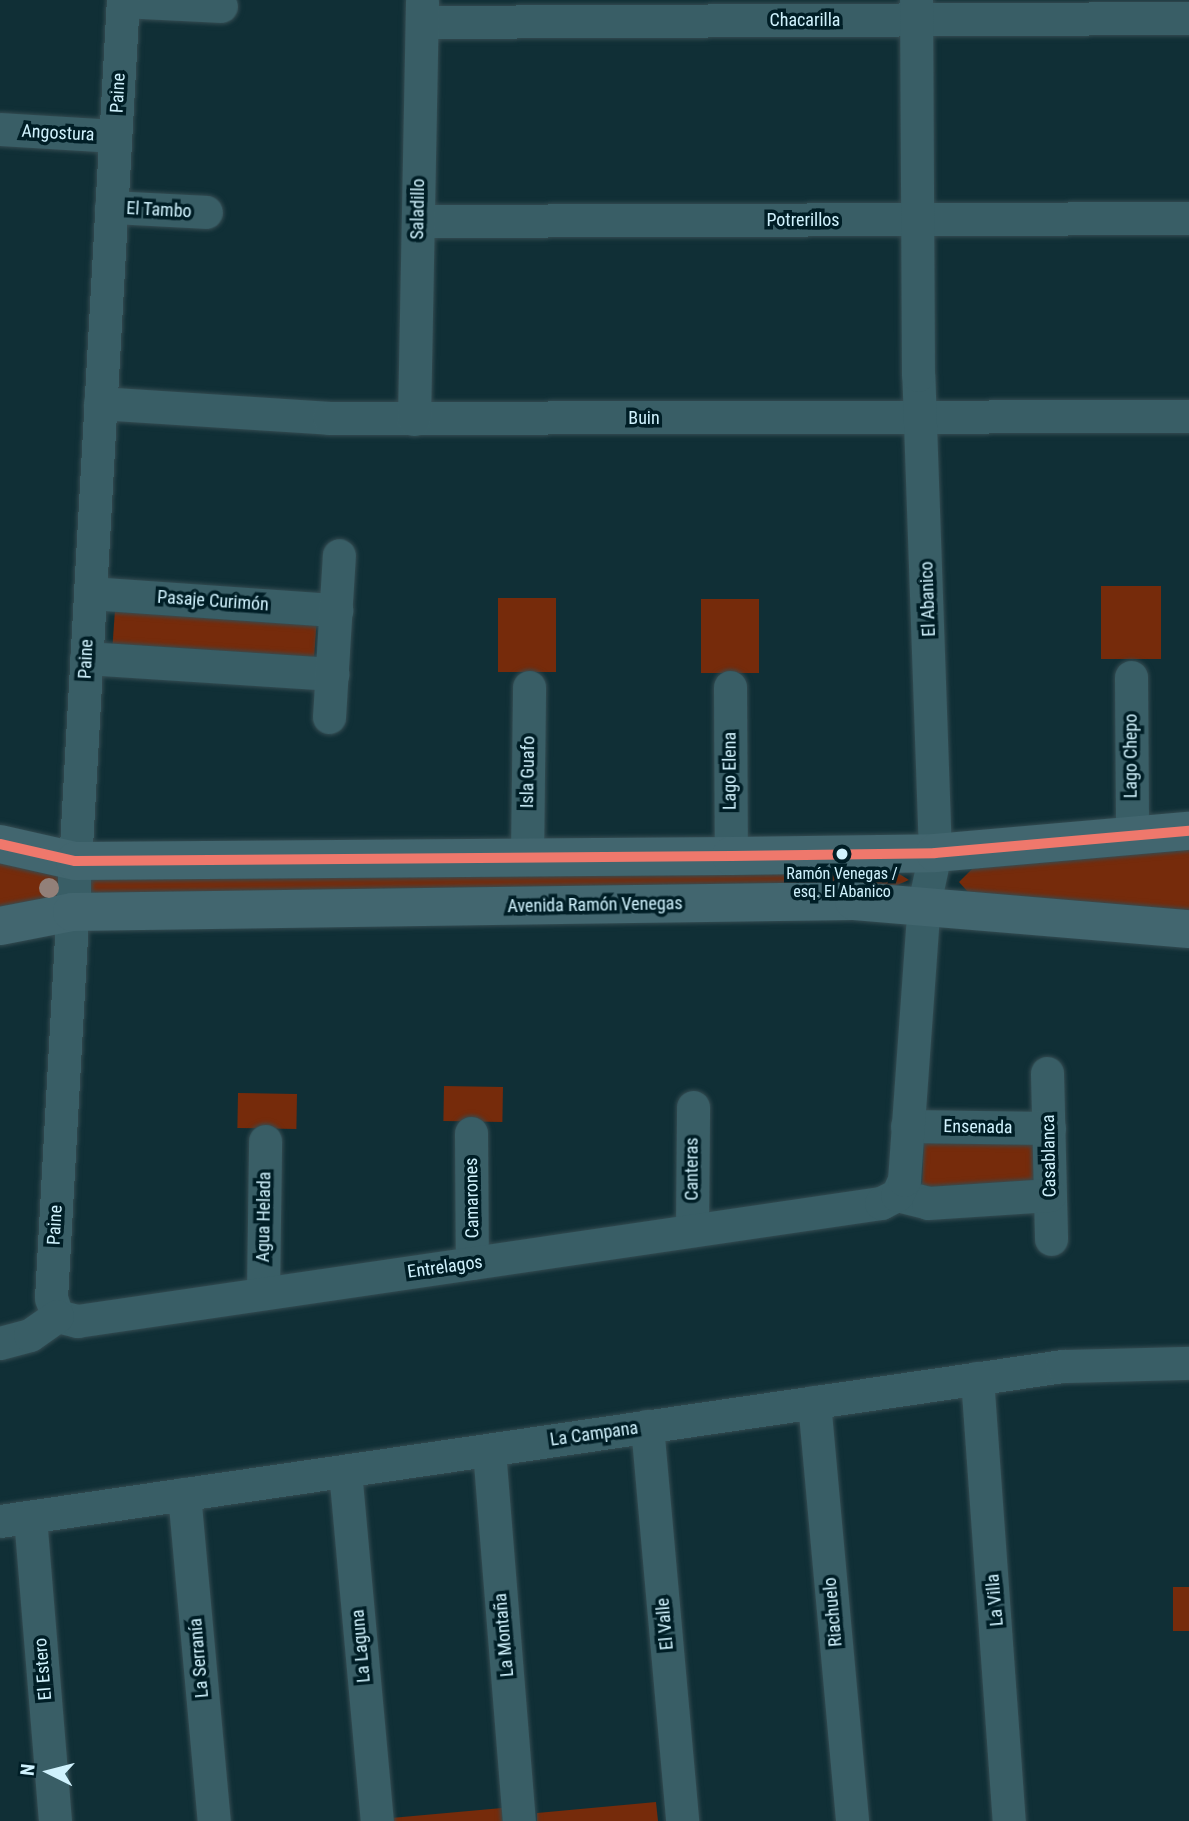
<!DOCTYPE html>
<html>
<head>
<meta charset="utf-8">
<style>
  body { margin:0 }
  #map { position:relative; width:1189px; height:1821px; overflow:hidden; background:#102f36; font-family:"Roboto Condensed",sans-serif }
  div>[style] { position:absolute }
  .green>* { inset:0; background:#762b0b; transform-origin:0 0 }
  .roads { filter:drop-shadow(0 0 2px #354c52) drop-shadow(0 0 2px #354c52) }
  .street>* { height:33px; margin:-16.5px; padding:0 16.5px; transform-origin:16.5px; border-radius:16.5px; background:#395e66 }
  .secondary>* { height:38px; margin:-19px; padding:0 19px; transform-origin:19px; border-radius:19px; background:#42666f }
  .bus-1>* { height:10px; margin:-5px; padding:0 5px; transform-origin:5px; border-radius:5px; background:#ef786c }
  .trees>* { width:20px; height:20px; margin:-10px; border-radius:50%; background:#928079 }
  .dots>* { width:19px; height:19px; translate:-50% -50%; box-sizing:border-box; border:4px solid #001e26; border-radius:50% }
  span { translate:-50% -50%; white-space:nowrap; text-align:center; line-height:1.15; -webkit-text-stroke:7px #001e26; paint-order:stroke }
  .bus-label { font-size:16px; color:#d0f2fd }
  .street-label { font-size:18px; color:#d0f2fd }
  .north { position:absolute; left:14px; top:1737px; width:70px; height:70px; -webkit-text-stroke:5px #001e26; paint-order:stroke; rotate:276deg; font-size:19px; font-weight:700; line-height:28px; text-align:center; color:#d0f2fd }
  .north::after { content:''; display:block; margin:auto; width:24px; height:32px; background:#d0f2fd; clip-path:polygon(50% 0,100% 100%,50% 72%,0 100%) }
</style>
</head>
<body>
<div id="map">
  <div class="green">
    <i style="left:1161px;top:586px;width:73px;height:60px;rotate:90deg"></i>
    <i style="left:498px;top:598px;width:58px;height:74px"></i>
    <i style="left:701px;top:599px;width:58px;height:74px"></i>
    <i style="left:115px;top:610px;width:202px;height:38px;rotate:4deg"></i>
    <i style="clip-path:polygon(1189px 838px,1189px 920px,975px 900px,959px 882px,976px 865px)"></i>
    <i style="clip-path:polygon(0 862px,97px 879px,898px 873px,909px 880px,895px 886px,0 910px)"></i>
    <i style="left:444px;top:1086px;width:59px;height:35px;rotate:1deg"></i>
    <i style="left:238px;top:1093px;width:59px;height:35px;rotate:1deg"></i>
    <i style="clip-path:polygon(924px 1136px,1037px 1137px,1035px 1184px,946px 1192px,922px 1186px)"></i>
    <i style="left:1189px;top:1587px;width:44px;height:16px;rotate:90deg"></i>
    <i style="clip-path:polygon(656px 1802px,658px 1821px,537px 1821px,537px 1813px)"></i>
    <i style="clip-path:polygon(502px 1808px,503px 1821px,391px 1821px,391px 1818px)"></i>
  </div>
  <div class="roads">
    <div class="street">
      <i style="left:123px;top:1px;width:98px;rotate:2.9deg"></i>
      <i style="left:422px;top:22px;width:767px;rotate:-0.3deg"></i>
      <i style="left:0;top:129px;width:115px;rotate:3.5deg"></i>
      <i style="left:111px;top:207px;width:95px;rotate:3deg"></i>
      <i style="left:418px;top:221px;width:771px;rotate:-0.22deg"></i>
      <i style="left:100px;top:403px;width:229px;rotate:3.7deg"></i>
      <i style="left:329px;top:418px;width:860px;rotate:-0.13deg"></i>
      <i style="left:414px;top:419px;width:418px;rotate:-88.9deg"></i>
      <i style="left:90px;top:593px;width:247px;rotate:4deg"></i>
      <i style="left:86px;top:658px;width:247px;rotate:3.7deg"></i>
      <i style="left:1131px;top:677px;width:157px;rotate:89.6deg"></i>
      <i style="left:730px;top:687px;width:169px;rotate:89.7deg"></i>
      <i style="left:329px;top:717px;width:162px;rotate:-86.5deg"></i>
      <i style="left:527px;top:857px;width:170px;rotate:-89.3deg"></i>
      <i style="left:1047px;top:1073px;width:166px;rotate:88.6deg"></i>
      <i style="left:907px;top:1126px;width:142px;rotate:0.8deg"></i>
      <i style="left:471px;top:1133px;width:130px;rotate:89.6deg"></i>
      <i style="left:897px;top:1195px;width:32px;rotate:14deg"></i>
      <i style="left:928px;top:1203px;width:122px;rotate:-3.8deg"></i>
      <i style="left:692px;top:1230px;width:123px;rotate:-89.5deg"></i>
      <i style="left:263px;top:1293px;width:152px;rotate:-89.2deg"></i>
      <i style="left:57px;top:1316px;width:21px;rotate:14deg"></i>
      <i style="left:77px;top:1321px;width:813px;rotate:-8.35deg"></i>
      <i style="left:881px;top:1203px;width:18px;rotate:-27deg"></i>
      <i style="left:897px;top:1195px;width:17px;rotate:-65deg"></i>
      <i style="left:904px;top:1180px;width:277px;rotate:-85.9deg"></i>
      <i style="left:924px;top:904px;width:52px;rotate:-77.8deg"></i>
      <i style="left:935px;top:853px;width:478px;rotate:-92deg"></i>
      <i style="left:918px;top:375px;width:375px;rotate:-90.3deg"></i>
      <i style="left:57px;top:1316px;width:19px;rotate:-108deg"></i>
      <i style="left:51px;top:1298px;width:1300px;rotate:-86.83deg"></i>
      <i style="left:0;top:1343px;width:31px;rotate:-15deg"></i>
      <i style="left:30px;top:1335px;width:33px;rotate:-35deg"></i>
      <i style="left:977px;top:1378px;width:444px;rotate:85.9deg"></i>
      <i style="left:814px;top:1402px;width:421px;rotate:84.8deg"></i>
      <i style="left:647px;top:1426px;width:397px;rotate:84.9deg"></i>
      <i style="left:489px;top:1450px;width:372px;rotate:85.4deg"></i>
      <i style="left:345px;top:1471px;width:351px;rotate:84.8deg"></i>
      <i style="left:184px;top:1494px;width:328px;rotate:84.8deg"></i>
      <i style="left:30px;top:1517px;width:305px;rotate:85.3deg"></i>
      <i style="left:0;top:1521px;width:1074px;rotate:-8.3deg"></i>
      <i style="left:1063px;top:1366px;width:126px;rotate:-1.4deg"></i>
    </div>
    <div class="secondary">
      <i style="left:0;top:844px;width:77px;rotate:12.8deg"></i>
      <i style="left:75px;top:861px;width:656px;rotate:-0.44deg"></i>
      <i style="left:731px;top:856px;width:204px;rotate:-0.8deg"></i>
      <i style="left:935px;top:853px;width:255px;rotate:-5deg"></i>
      <i style="left:0;top:926px;width:73px;rotate:-11deg"></i>
      <i style="left:72px;top:912px;width:782px;rotate:-0.81deg"></i>
      <i style="left:854px;top:901px;width:336px;rotate:4.8deg"></i>
    </div>
  </div>
  <div class="bus-1">
    <i style="left:0;top:844px;width:77px;rotate:12.8deg"></i>
    <i style="left:75px;top:861px;width:656px;rotate:-0.44deg"></i>
    <i style="left:731px;top:856px;width:204px;rotate:-0.8deg"></i>
    <i style="left:935px;top:853px;width:255px;rotate:-5deg"></i>
  </div>
  <div class="trees">
    <i style="left:49px;top:888px"></i>
  </div>
  <div class="dots">
    <i style="left:842px;top:854px;background:#d0f2fd"></i>
  </div>
  <div class="bus-label">
    <span style="left:842px;top:883px">Ramón Venegas /<br>esq. El Abanico</span>
  </div>
  <div class="street-label">
    <span style="left:805px;top:20px">Chacarilla</span>
    <span style="left:118px;top:93px;rotate:-87deg">Paine</span>
    <span style="left:58px;top:133px;rotate:3deg">Angostura</span>
    <span style="left:418px;top:209px;rotate:-89deg">Saladillo</span>
    <span style="left:159px;top:210px;rotate:3deg">El Tambo</span>
    <span style="left:803px;top:220px">Potrerillos</span>
    <span style="left:644px;top:418px">Buin</span>
    <span style="left:928px;top:599px;rotate:-92deg">El Abanico</span>
    <span style="left:213px;top:601px;rotate:4deg">Pasaje Curimón</span>
    <span style="left:86px;top:659px;rotate:-87deg">Paine</span>
    <span style="left:1131px;top:756px;rotate:-90deg">Lago Chepo</span>
    <span style="left:730px;top:771px;rotate:-90deg">Lago Elena</span>
    <span style="left:528px;top:772px;rotate:-89deg">Isla Guafo</span>
    <span style="left:595px;top:905px;rotate:-1deg">Avenida Ramón Venegas</span>
    <span style="left:978px;top:1127px;rotate:1deg">Ensenada</span>
    <span style="left:1049px;top:1156px;rotate:-91deg">Casablanca</span>
    <span style="left:692px;top:1169px;rotate:-90deg">Canteras</span>
    <span style="left:472px;top:1198px;rotate:-91deg">Camarones</span>
    <span style="left:264px;top:1217px;rotate:-89deg">Agua Helada</span>
    <span style="left:55px;top:1225px;rotate:-87deg">Paine</span>
    <span style="left:445px;top:1267px;rotate:-8deg">Entrelagos</span>
    <span style="left:594px;top:1434px;rotate:-8deg">La Campana</span>
    <span style="left:995px;top:1600px;rotate:-95deg">La Villa</span>
    <span style="left:833px;top:1612px;rotate:-95deg">Riachuelo</span>
    <span style="left:665px;top:1624px;rotate:-95deg">El Valle</span>
    <span style="left:504px;top:1635px;rotate:-95deg">La Montaña</span>
    <span style="left:361px;top:1646px;rotate:-95deg">La Laguna</span>
    <span style="left:199px;top:1658px;rotate:-95deg">La Serranía</span>
    <span style="left:43px;top:1669px;rotate:-95deg">El Estero</span>
  </div>
  <div class="north">N</div>
</div>
</body>
</html>
